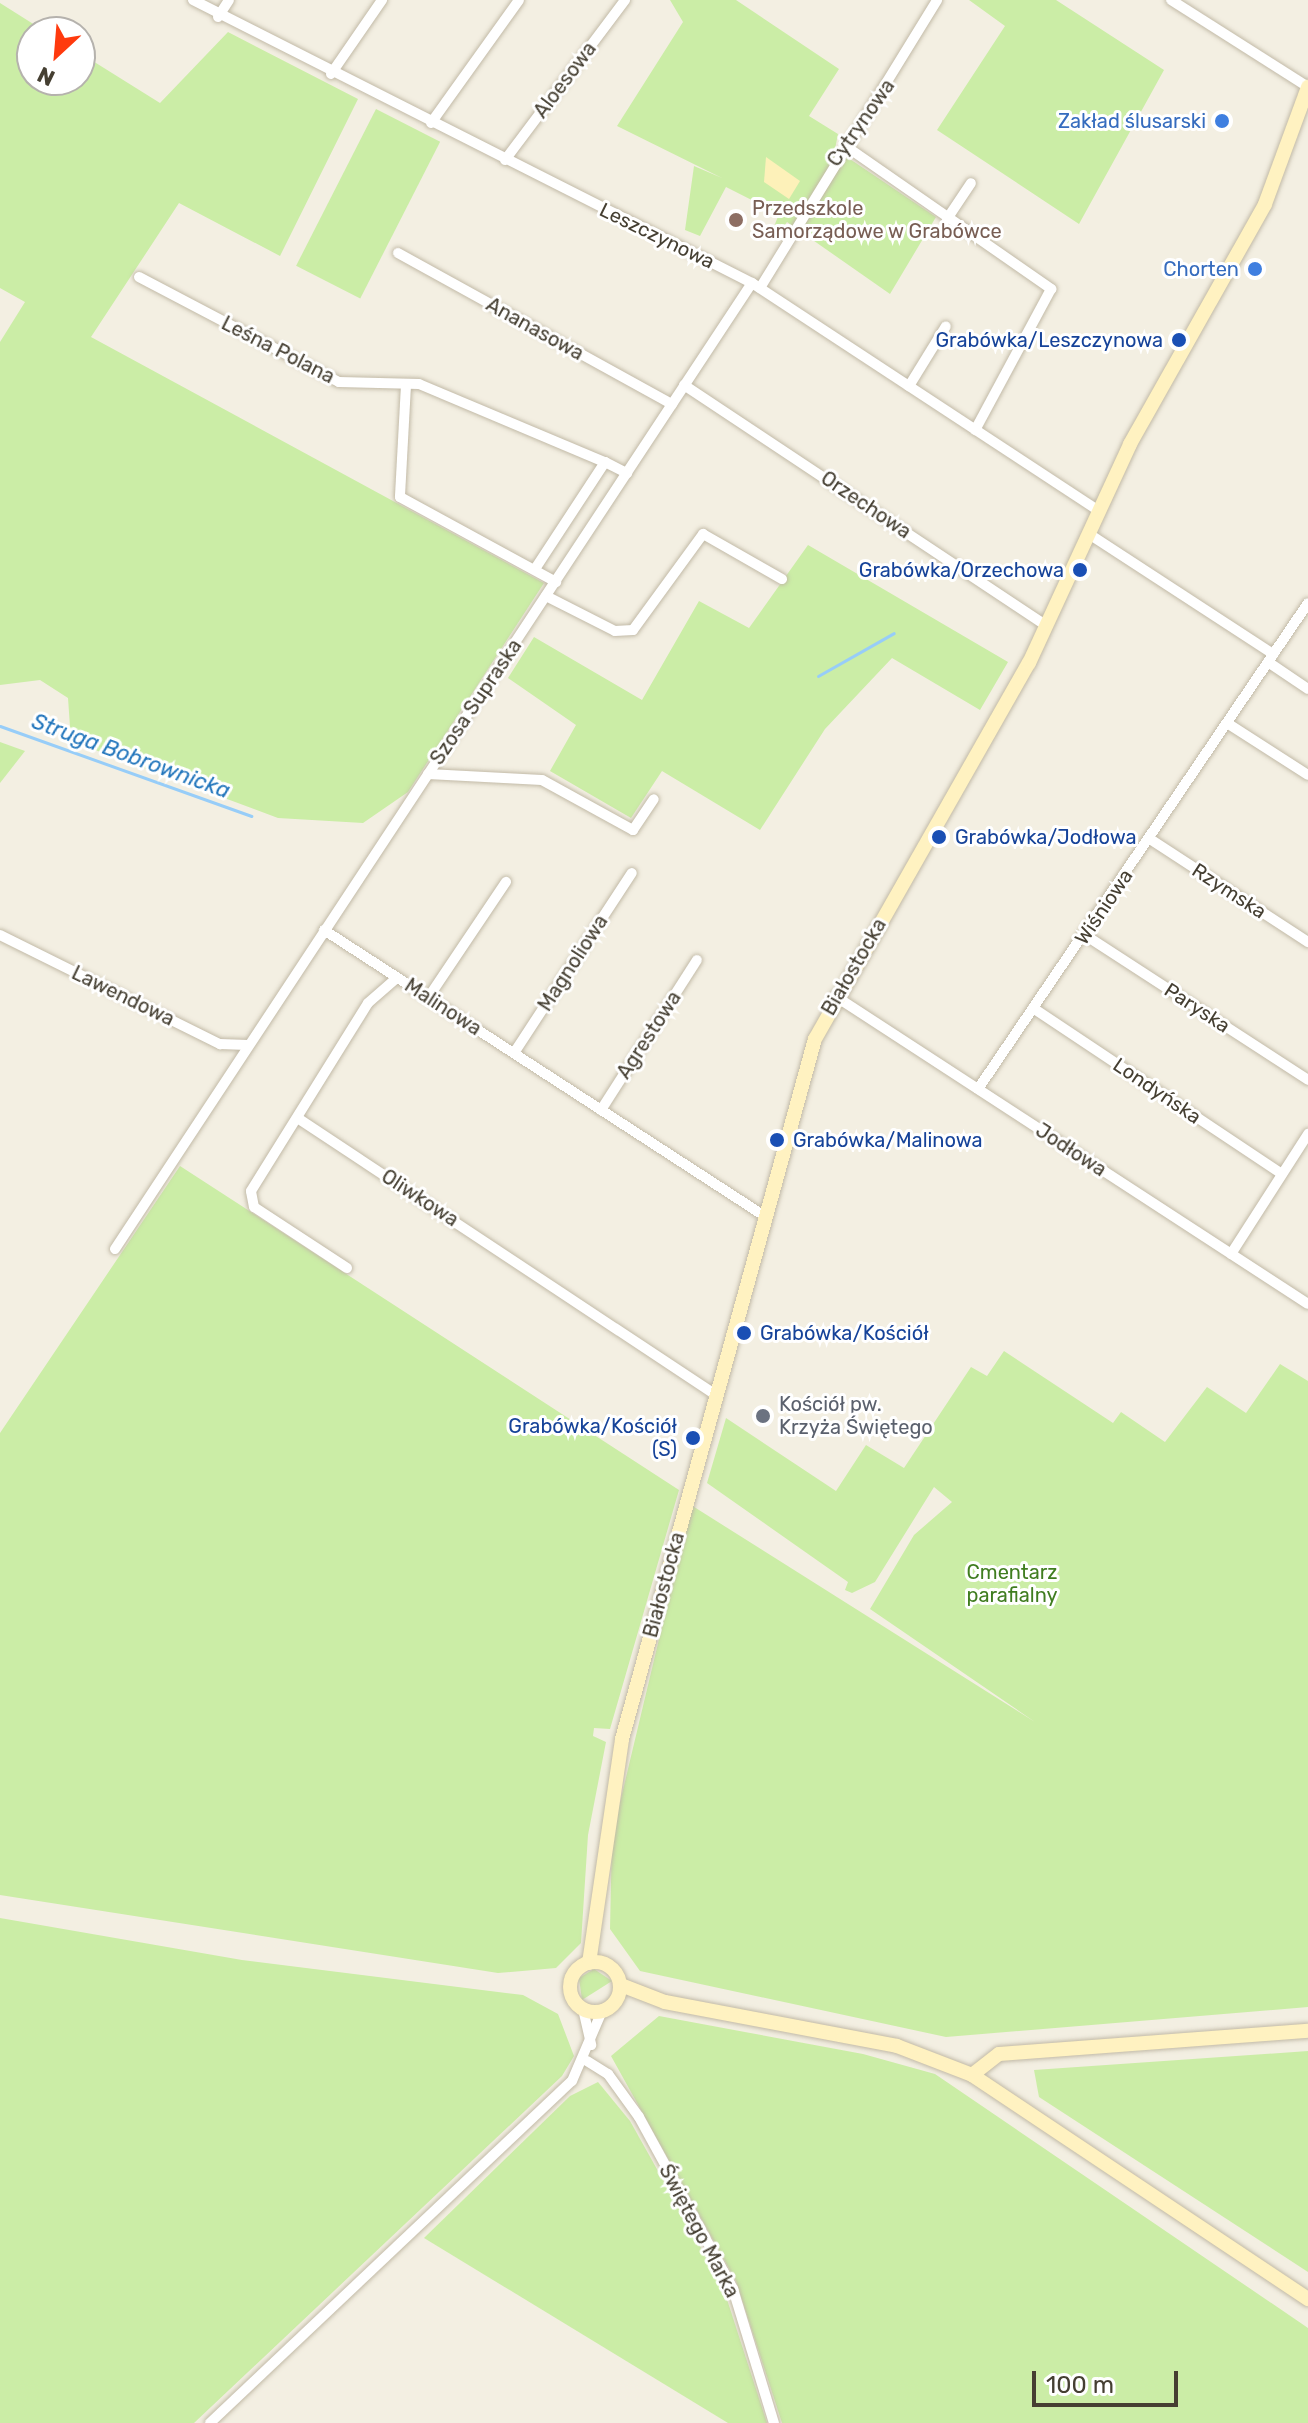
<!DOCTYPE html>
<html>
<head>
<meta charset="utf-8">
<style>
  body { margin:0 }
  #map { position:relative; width:1308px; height:2423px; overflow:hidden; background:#f3efe2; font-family:Rubik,sans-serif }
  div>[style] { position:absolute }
  .green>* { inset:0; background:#cbeda6; transform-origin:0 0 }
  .sand>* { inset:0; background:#fdf1b9 }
  .stream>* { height:3px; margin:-1.5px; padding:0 1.5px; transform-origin:1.5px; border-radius:1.5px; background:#97cdf8 }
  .roads { filter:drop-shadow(0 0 2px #c2baa7) drop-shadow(0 0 2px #c2baa7) }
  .street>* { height:10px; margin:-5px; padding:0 5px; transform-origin:5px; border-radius:5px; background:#fff }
  .secondary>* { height:14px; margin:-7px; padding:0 7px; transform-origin:7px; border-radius:7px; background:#fff2c1 }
  .secondary>.ring { margin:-7px; padding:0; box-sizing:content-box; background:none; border:14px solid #fff2c1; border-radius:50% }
  .dots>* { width:22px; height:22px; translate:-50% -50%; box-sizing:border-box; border:4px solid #fff; border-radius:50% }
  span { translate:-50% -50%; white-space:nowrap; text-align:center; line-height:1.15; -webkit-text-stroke:6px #fff; paint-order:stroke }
  .street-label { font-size:20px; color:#453f32 }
  .shop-label { font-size:20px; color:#366cbe }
  .right { translate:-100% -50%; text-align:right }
  .education-label { font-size:20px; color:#785e54 }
  .left { translate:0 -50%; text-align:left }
  .transit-label { font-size:20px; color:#164399 }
  .worship-label { font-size:20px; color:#5b616d }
  .park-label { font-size:20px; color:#407d20 }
  .water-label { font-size:22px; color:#2175bc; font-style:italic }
  .north { position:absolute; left:16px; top:16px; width:80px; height:80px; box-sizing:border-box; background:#fff; border:2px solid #b5b2ad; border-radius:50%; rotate:206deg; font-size:22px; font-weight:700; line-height:32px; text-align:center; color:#453f32 }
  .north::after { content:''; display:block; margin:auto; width:28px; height:36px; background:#ff3a0e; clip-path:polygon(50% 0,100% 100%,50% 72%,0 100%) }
  .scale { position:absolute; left:1032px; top:2371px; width:146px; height:36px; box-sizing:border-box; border:4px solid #453f32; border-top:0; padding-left:10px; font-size:24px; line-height:28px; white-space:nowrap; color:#453f32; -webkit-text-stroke:6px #fff; paint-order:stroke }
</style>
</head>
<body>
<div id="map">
  <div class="green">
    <i style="clip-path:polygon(670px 0,736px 0,839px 69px,809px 116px,838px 134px,835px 149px,936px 217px,890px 294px,787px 222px,780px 232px,773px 229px,779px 214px,726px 187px,700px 236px,685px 230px,694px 166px,722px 178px,617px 126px,683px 22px)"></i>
    <i style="clip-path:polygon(969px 0,1056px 0,1164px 70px,1079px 224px,937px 130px,1005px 26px)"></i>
    <i style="clip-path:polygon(0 3px,46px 32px,32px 32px,32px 80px,80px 80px,80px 53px,160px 103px,228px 32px,358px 99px,280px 256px,179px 203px,91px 337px,544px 583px,408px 792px,363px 823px,278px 818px,71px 741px,68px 698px,40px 680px,0 685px,0 342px,25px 302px,0 288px)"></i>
    <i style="left:376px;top:109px;width:72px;height:176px;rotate:27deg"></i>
    <i style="clip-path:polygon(808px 545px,1008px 662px,980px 710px,892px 658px,825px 729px,760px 830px,662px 771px,631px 818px,550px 771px,576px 725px,508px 678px,534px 637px,642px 700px,699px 601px,749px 628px)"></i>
    <i style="clip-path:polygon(0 742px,25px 751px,0 783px)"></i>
    <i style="clip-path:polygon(180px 1166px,679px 1490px,610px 1729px,594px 1728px,593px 1736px,606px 1742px,588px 1835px,581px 1943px,556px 1968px,498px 1973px,0 1895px,0 1433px)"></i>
    <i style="clip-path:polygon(1004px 1351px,1113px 1423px,1121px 1412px,1165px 1442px,1207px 1387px,1246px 1413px,1280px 1364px,1308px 1381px,1308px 2007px,946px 2037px,640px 1971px,610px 1929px,612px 1836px,691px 1505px,1035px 1722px,870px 1609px,914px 1535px,952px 1502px,934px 1487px,875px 1582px,852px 1593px,845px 1590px,848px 1582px,707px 1483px,726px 1418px,836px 1491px,866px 1445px,904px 1468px,971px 1367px,987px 1376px)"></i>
    <i style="clip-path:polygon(0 1918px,242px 1960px,523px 1995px,558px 2014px,574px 2056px,562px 2076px,194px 2423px,0 2423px)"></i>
    <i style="clip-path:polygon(594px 1969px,612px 1981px,582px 2000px,579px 1978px)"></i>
    <i style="clip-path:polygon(659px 2016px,863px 2054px,935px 2074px,1308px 2328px,1308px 2423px,782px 2423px,736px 2281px,611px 2056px)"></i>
    <i style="clip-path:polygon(1308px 2051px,1308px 2272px,1039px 2097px,1034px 2070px)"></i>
    <i style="clip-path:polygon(598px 2082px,630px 2121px,723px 2287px,767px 2423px,728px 2423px,424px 2238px,570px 2096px)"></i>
  </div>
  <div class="sand">
    <i style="clip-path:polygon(766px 157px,800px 181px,789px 199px,764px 182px)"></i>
  </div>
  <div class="stream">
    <i style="left:818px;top:676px;width:87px;rotate:-29.5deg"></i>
    <i style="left:0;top:726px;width:267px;rotate:19.7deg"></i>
  </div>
  <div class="roads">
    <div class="street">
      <i style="left:193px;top:0;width:627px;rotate:26.85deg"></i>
      <i style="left:752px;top:283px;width:415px;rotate:33.3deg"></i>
      <i style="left:1171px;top:0;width:162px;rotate:32.4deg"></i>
      <i style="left:218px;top:17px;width:20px;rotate:-57deg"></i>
      <i style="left:331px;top:74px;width:90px;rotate:-55.4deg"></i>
      <i style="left:431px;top:123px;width:151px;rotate:-54.4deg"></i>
      <i style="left:847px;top:147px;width:249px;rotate:34.8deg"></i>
      <i style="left:1051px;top:289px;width:160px;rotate:118.3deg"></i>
      <i style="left:505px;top:160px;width:200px;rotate:-53.1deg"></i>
      <i style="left:947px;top:219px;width:43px;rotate:-56.3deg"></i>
      <i style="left:398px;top:253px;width:313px;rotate:28.9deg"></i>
      <i style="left:139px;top:277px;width:226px;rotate:27.7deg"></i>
      <i style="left:339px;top:382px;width:80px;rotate:1.4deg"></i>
      <i style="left:419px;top:384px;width:202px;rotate:22.8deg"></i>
      <i style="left:760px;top:288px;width:338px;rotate:-58.4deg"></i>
      <i style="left:406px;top:385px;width:112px;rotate:93.1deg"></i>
      <i style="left:400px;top:497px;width:178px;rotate:28.6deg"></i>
      <i style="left:684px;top:385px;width:436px;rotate:33.6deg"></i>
      <i style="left:909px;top:386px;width:70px;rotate:-58.3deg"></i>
      <i style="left:1089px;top:534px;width:220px;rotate:33.1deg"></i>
      <i style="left:535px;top:569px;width:128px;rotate:-56.8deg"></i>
      <i style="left:605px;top:462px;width:25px;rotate:27deg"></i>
      <i style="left:546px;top:596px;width:77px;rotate:26.9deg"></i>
      <i style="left:615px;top:631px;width:18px;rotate:-3deg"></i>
      <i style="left:633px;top:630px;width:119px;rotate:-53.9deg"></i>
      <i style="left:703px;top:534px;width:91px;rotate:29.7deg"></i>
      <i style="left:1268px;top:662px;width:48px;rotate:34deg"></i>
      <i style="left:1227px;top:723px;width:96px;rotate:32.7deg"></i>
      <i style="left:428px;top:774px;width:114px;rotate:3deg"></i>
      <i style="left:542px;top:780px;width:104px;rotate:28.8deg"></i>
      <i style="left:633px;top:830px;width:37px;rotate:-56deg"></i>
      <i style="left:1150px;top:839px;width:189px;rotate:33.1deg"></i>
      <i style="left:324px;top:930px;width:527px;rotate:33deg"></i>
      <i style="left:0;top:935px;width:246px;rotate:26.4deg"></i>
      <i style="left:220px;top:1044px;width:28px;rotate:2deg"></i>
      <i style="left:1085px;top:935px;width:266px;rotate:33deg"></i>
      <i style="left:835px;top:996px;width:564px;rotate:33.07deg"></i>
      <i style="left:428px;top:998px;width:140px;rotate:-56.1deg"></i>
      <i style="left:1033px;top:1008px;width:299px;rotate:33.7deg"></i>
      <i style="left:514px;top:1053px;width:215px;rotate:-56.8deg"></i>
      <i style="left:978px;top:1089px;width:587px;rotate:-55.82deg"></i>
      <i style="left:601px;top:1110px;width:178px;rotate:-57.4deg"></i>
      <i style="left:299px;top:1119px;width:500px;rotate:33.5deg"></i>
      <i style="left:115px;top:1249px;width:1157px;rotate:-56.6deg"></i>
      <i style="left:1231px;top:1254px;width:143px;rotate:-57.3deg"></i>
      <i style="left:347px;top:1268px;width:111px;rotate:-146.7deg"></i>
      <i style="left:254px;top:1207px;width:16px;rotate:-101deg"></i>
      <i style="left:251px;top:1191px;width:221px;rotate:-58.1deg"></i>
      <i style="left:368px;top:1003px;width:38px;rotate:-41deg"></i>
      <i style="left:583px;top:2009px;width:37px;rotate:77deg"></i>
      <i style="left:587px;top:2061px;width:25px;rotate:32deg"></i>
      <i style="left:608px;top:2074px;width:53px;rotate:54.2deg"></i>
      <i style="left:639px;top:2117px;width:196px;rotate:61.3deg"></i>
      <i style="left:733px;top:2289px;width:140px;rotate:73deg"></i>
      <i style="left:210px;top:2423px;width:498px;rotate:-43.4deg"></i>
      <i style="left:572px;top:2081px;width:76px;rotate:-66.8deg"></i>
    </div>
    <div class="secondary">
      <i class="ring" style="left:570px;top:1962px;width:36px;height:36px"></i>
      <i style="left:589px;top:1963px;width:226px;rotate:-81.6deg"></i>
      <i style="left:622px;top:1739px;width:726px;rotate:-74.59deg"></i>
      <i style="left:815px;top:1039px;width:433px;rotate:-60.4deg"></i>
      <i style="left:1029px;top:663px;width:241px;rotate:-65.2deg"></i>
      <i style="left:1130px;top:444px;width:275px;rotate:-60.6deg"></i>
      <i style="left:1265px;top:204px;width:125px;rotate:-69.8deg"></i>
      <i style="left:621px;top:1985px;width:47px;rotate:21.1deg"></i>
      <i style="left:665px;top:2002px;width:236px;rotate:10.7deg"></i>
      <i style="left:897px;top:2046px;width:80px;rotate:21.1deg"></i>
      <i style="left:972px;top:2075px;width:404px;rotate:33.7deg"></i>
      <i style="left:972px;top:2075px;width:34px;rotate:-38deg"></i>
      <i style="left:999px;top:2054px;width:310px;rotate:-4.3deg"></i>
    </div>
  </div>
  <div class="dots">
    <i style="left:1222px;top:121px;background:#3f7fe0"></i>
    <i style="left:736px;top:220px;background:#8d6e63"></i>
    <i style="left:1255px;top:269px;background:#3f7fe0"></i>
    <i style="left:1179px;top:340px;background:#1a4fb4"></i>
    <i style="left:1080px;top:570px;background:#1a4fb4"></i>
    <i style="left:939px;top:837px;background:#1a4fb4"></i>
    <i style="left:777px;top:1140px;background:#1a4fb4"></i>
    <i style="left:744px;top:1333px;background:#1a4fb4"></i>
    <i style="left:763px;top:1416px;background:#6b7280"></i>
    <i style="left:693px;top:1438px;background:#1a4fb4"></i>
  </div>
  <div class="street-label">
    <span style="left:565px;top:80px;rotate:-53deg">Aloesowa</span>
    <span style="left:861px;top:123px;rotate:-55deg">Cytrynowa</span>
    <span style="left:657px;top:236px;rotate:26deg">Leszczynowa</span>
    <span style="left:535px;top:329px;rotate:29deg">Ananasowa</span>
    <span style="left:278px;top:350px;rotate:27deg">Leśna Polana</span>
    <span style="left:866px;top:505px;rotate:34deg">Orzechowa</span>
    <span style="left:476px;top:702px;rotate:-56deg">Szosa Supraska</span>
    <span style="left:1229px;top:891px;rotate:33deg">Rzymska</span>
    <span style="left:1104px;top:907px;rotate:-56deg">Wiśniowa</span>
    <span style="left:573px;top:963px;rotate:-57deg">Magnoliowa</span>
    <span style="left:854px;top:967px;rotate:-60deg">Białostocka</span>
    <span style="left:123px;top:996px;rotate:26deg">Lawendowa</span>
    <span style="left:443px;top:1007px;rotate:33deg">Malinowa</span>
    <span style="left:1197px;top:1008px;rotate:33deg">Paryska</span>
    <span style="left:649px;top:1035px;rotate:-57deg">Agrestowa</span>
    <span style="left:1157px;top:1091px;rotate:34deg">Londyńska</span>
    <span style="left:1071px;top:1150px;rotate:33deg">Jodłowa</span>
    <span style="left:420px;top:1198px;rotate:33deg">Oliwkowa</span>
    <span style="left:664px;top:1585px;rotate:-75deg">Białostocka</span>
    <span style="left:699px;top:2231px;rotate:62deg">Świętego Marka</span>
  </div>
  <div class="shop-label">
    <span class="right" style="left:1206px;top:121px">Zakład ślusarski</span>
    <span class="right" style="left:1239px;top:269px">Chorten</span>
  </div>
  <div class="education-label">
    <span class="left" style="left:752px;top:220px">Przedszkole<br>Samorządowe w Grabówce</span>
  </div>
  <div class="transit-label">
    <span class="right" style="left:1163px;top:340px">Grabówka/Leszczynowa</span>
    <span class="right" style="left:1064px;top:570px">Grabówka/Orzechowa</span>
    <span class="left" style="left:955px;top:837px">Grabówka/Jodłowa</span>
    <span class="left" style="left:793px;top:1140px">Grabówka/Malinowa</span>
    <span class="left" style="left:760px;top:1333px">Grabówka/Kościół</span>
    <span class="right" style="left:677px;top:1438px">Grabówka/Kościół<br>(S)</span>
  </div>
  <div class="worship-label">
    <span class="left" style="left:779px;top:1416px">Kościół pw.<br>Krzyża Świętego</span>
  </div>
  <div class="park-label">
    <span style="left:1012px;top:1584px">Cmentarz<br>parafialny</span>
  </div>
  <div class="water-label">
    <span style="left:131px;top:756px;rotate:20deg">Struga Bobrownicka</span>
  </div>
  <div class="north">N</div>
  <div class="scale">100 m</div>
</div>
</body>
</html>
